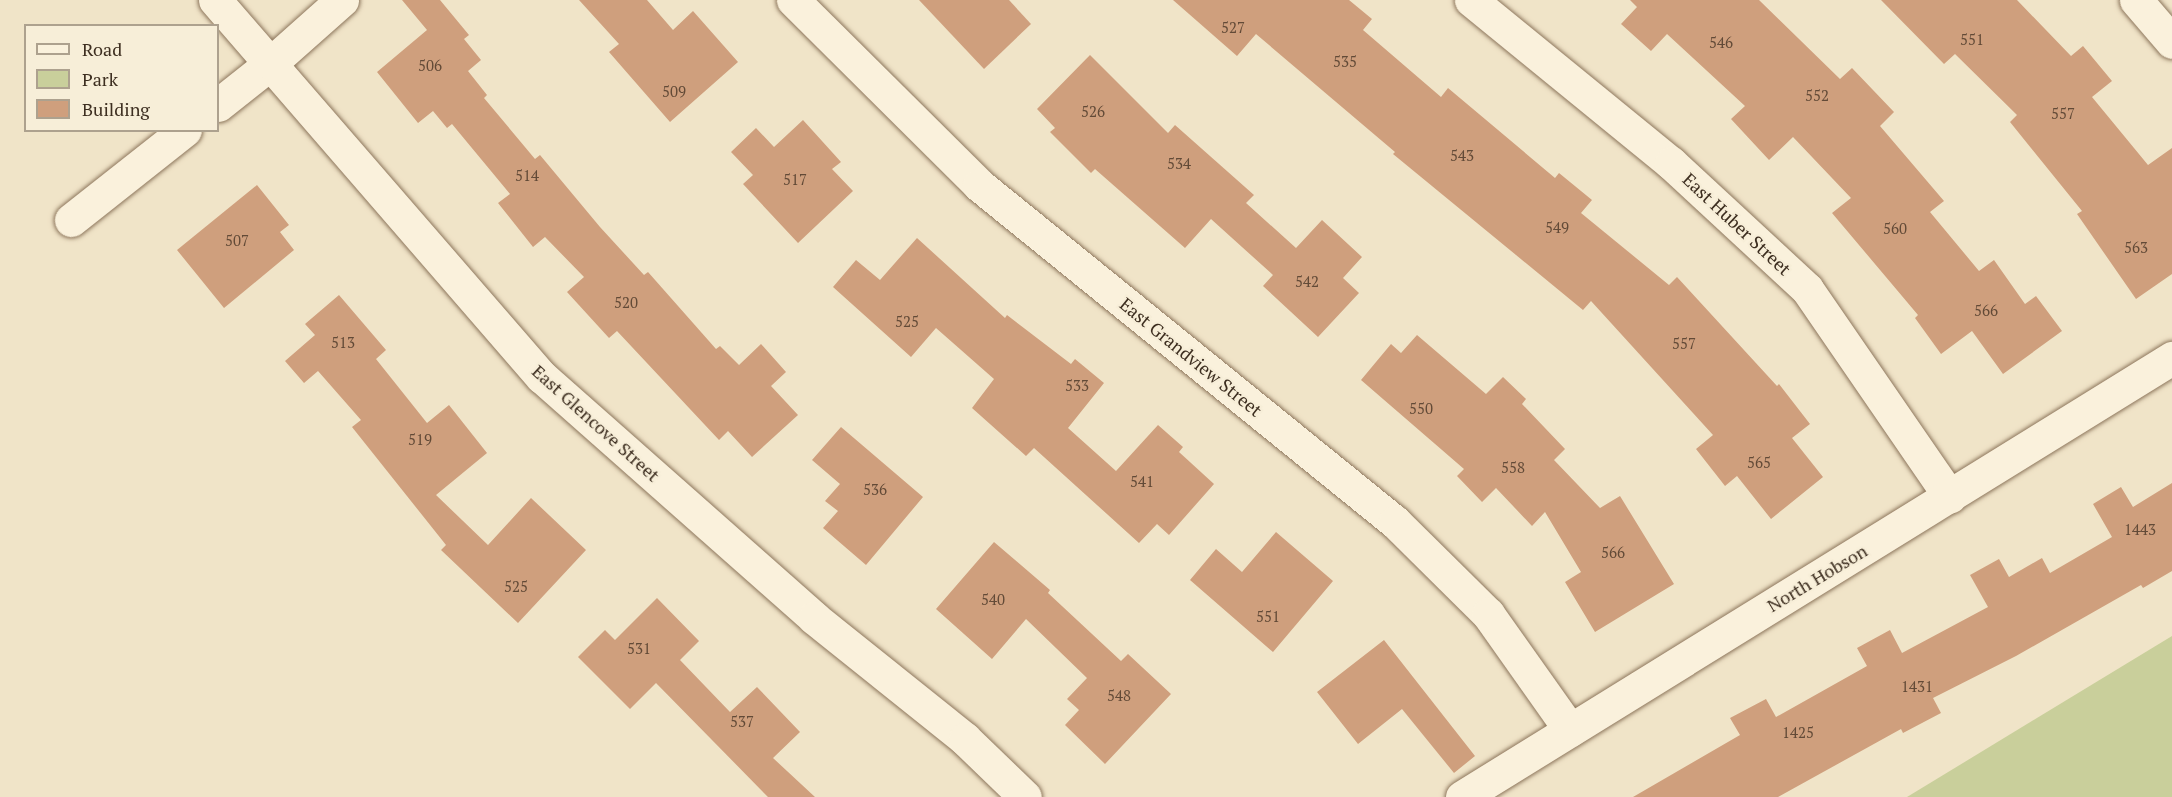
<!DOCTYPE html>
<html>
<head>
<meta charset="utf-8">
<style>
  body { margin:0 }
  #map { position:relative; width:2172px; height:797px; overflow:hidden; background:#f0e4c8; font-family:"PT Serif",serif }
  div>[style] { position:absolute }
  .green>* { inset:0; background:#c9cf9b }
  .building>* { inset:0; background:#cf9f7d }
  .roads { filter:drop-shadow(0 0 2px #8d765c) drop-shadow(0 0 2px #8d765c) }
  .minor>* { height:33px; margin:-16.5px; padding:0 16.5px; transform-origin:16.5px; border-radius:16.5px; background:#faf1dc }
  span { translate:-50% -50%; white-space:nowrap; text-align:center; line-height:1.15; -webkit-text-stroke:4.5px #f7eed8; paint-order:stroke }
  .number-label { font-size:15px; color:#624a37 }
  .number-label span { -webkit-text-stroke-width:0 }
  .street-label { font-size:18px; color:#3d2e20 }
  .legend { position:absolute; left:24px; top:24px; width:195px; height:108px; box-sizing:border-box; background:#f7eed8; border:2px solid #ada18e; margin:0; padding:8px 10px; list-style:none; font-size:18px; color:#3d2e20 }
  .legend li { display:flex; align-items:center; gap:12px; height:30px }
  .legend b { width:30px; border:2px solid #ada18e }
</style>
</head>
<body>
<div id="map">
  <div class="green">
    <i style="clip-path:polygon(2172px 636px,2172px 797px,1907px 797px)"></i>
  </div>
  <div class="building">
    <i style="clip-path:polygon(402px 0,440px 0,469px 35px,464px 39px,481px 60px,468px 71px,487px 95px,484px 98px,535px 159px,540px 155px,600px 227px,644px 275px,648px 272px,716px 349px,720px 346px,739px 365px,761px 344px,786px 372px,771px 386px,798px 415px,752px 457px,728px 431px,719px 440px,617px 331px,609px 338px,567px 292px,584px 277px,545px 237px,533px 247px,498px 203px,510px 194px,452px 124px,447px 128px,433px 111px,418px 123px,377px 72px,427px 30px)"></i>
    <i style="clip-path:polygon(579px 0,647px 0,673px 30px,693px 11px,738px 62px,670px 122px,609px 52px,619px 44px)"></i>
    <i style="clip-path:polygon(919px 0,1009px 0,1031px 24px,984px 69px)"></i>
    <i style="clip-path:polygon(1173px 0,1349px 0,1372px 19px,1363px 30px,1441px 97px,1448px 88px,1555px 178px,1559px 173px,1592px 200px,1581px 213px,1669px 285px,1677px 277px,1777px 386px,1779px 384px,1810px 424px,1792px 438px,1823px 477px,1771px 519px,1737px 476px,1725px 486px,1696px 449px,1713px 435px,1591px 301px,1583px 310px,1393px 154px,1395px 152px,1256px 34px,1237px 56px)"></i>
    <i style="clip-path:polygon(1630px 0,1759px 0,1840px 79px,1852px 68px,1894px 112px,1880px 126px,1944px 201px,1930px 212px,1979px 271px,1994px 260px,2025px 304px,2036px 296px,2062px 331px,2003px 374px,1972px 331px,1941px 354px,1915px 318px,1918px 315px,1832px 213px,1851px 198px,1793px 137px,1769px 160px,1731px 119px,1745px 106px,1667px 34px,1651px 51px,1621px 24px,1637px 7px)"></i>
    <i style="clip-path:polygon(1881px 0,2017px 0,2071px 56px,2083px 46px,2112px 81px,2092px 97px,2148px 165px,2172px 148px,2172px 274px,2136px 299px,2077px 214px,2082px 211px,2010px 122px,2017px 115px,1955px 54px,1944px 64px)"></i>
    <i style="clip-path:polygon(1090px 55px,1168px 133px,1175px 125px,1254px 195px,1246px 203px,1296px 248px,1322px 220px,1362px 257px,1343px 278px,1359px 293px,1318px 337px,1263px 286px,1273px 275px,1211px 219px,1185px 248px,1095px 169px,1091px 173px,1050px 132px,1055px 128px,1037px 109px)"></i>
    <i style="clip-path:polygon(803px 120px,841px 162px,832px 169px,853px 191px,798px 243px,743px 184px,753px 175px,731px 152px,756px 128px,774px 147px)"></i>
    <i style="clip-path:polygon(257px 185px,289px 225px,280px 232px,294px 250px,224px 308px,177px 250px)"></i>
    <i style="clip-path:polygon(917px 238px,1005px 318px,1007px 315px,1071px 364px,1075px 359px,1104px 383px,1068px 428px,1116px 471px,1158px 425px,1183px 447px,1179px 452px,1214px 484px,1169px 535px,1157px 524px,1139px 543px,1034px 448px,1026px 456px,972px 408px,994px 379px,936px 328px,911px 357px,833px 287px,856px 260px,880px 280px)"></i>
    <i style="clip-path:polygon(339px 295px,386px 350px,376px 359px,427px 423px,449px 405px,487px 453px,436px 495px,488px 545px,531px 498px,586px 550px,518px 623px,441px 550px,446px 545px,352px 427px,361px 420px,318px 371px,304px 383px,285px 361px,315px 335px,305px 324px)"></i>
    <i style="clip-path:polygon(1417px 335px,1486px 394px,1503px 377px,1526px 399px,1522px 404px,1565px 449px,1554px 460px,1600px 508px,1620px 496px,1674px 584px,1595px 632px,1565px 582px,1581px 572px,1545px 512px,1532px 526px,1496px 488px,1482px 502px,1457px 476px,1464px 469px,1361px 380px,1391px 344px,1401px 353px)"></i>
    <i style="clip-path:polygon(841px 427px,923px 497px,866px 565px,823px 528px,838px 511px,825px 501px,840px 484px,812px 460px)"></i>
    <i style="clip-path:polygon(2172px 483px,2172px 571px,2143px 588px,2141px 585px,2016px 656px,1933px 698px,1941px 713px,1903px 733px,1901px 729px,1778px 797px,1633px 797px,1740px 735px,1730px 718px,1766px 699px,1776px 717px,1867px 666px,1857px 648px,1890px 630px,1902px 653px,1988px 607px,1970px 575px,1999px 559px,2009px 577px,2042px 558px,2050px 573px,2112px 537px,2093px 504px,2121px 487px,2133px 507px)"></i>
    <i style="clip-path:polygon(1276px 532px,1333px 581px,1273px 652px,1190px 580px,1216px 549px,1242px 572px)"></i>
    <i style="clip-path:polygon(994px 542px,1050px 590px,1048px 593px,1121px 661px,1128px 654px,1171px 694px,1105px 764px,1065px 725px,1079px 710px,1067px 699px,1087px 678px,1026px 619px,992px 659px,936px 609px)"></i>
    <i style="clip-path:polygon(657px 598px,699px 641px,680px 660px,730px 712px,757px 687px,800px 732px,773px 758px,815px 797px,768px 797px,656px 683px,630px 709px,578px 657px,605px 630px,615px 640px)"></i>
    <i style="clip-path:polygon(1384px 640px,1475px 756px,1454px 773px,1402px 709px,1358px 744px,1317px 692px)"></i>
  </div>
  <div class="roads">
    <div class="minor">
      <i style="left:215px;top:0;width:499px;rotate:49.1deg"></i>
      <i style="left:542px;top:377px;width:363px;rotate:41.5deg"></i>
      <i style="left:814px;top:618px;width:193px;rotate:38.7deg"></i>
      <i style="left:965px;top:739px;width:83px;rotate:44deg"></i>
      <i style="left:793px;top:0;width:262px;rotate:44.8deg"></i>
      <i style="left:979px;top:185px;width:535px;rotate:39.01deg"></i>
      <i style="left:1395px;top:522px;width:131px;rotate:44.7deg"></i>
      <i style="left:1488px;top:614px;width:142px;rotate:54.7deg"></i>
      <i style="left:1471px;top:0;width:258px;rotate:39.2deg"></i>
      <i style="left:1671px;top:163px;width:185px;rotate:42.8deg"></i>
      <i style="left:1807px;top:289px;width:252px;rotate:55.5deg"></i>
      <i style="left:2136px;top:0;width:55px;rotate:49.4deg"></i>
      <i style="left:218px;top:105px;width:68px;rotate:-38.4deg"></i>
      <i style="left:271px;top:63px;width:95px;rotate:-41.6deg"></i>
      <i style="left:71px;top:220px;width:145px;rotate:-38.3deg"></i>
      <i style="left:1462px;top:797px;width:835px;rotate:-31.73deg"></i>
    </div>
  </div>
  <div class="number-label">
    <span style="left:1233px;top:28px">527</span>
    <span style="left:1972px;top:40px">551</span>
    <span style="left:1721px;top:43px">546</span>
    <span style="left:1345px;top:62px">535</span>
    <span style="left:430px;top:66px">506</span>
    <span style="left:674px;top:92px">509</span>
    <span style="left:1817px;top:96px">552</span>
    <span style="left:1093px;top:112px">526</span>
    <span style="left:2063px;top:114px">557</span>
    <span style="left:1462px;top:156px">543</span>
    <span style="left:1179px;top:164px">534</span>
    <span style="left:527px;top:176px">514</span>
    <span style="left:795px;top:180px">517</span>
    <span style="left:1557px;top:228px">549</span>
    <span style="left:1895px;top:229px">560</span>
    <span style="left:237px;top:241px">507</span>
    <span style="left:2136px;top:248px">563</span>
    <span style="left:1307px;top:282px">542</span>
    <span style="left:626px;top:303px">520</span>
    <span style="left:1986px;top:311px">566</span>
    <span style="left:907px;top:322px">525</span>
    <span style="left:343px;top:343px">513</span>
    <span style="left:1684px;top:344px">557</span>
    <span style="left:1077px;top:386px">533</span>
    <span style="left:1421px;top:409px">550</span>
    <span style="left:420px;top:440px">519</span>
    <span style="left:1759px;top:463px">565</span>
    <span style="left:1513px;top:468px">558</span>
    <span style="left:1142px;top:482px">541</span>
    <span style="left:875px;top:490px">536</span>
    <span style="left:2140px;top:530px">1443</span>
    <span style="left:1613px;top:553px">566</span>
    <span style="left:516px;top:587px">525</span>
    <span style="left:993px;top:600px">540</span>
    <span style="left:1268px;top:617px">551</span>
    <span style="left:639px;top:649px">531</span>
    <span style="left:1917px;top:687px">1431</span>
    <span style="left:1119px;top:696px">548</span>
    <span style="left:742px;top:722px">537</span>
    <span style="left:1798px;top:733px">1425</span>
  </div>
  <div class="street-label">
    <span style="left:1737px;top:224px;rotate:43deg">East Huber Street</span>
    <span style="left:1191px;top:357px;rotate:39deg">East Grandview Street</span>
    <span style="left:596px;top:423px;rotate:42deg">East Glencove Street</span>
    <span style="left:1817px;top:578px;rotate:-31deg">North Hobson</span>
  </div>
  <ul class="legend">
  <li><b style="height:8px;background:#faf1dc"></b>Road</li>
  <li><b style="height:16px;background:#c9cf9b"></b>Park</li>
  <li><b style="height:16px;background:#cf9f7d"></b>Building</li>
  </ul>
</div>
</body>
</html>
